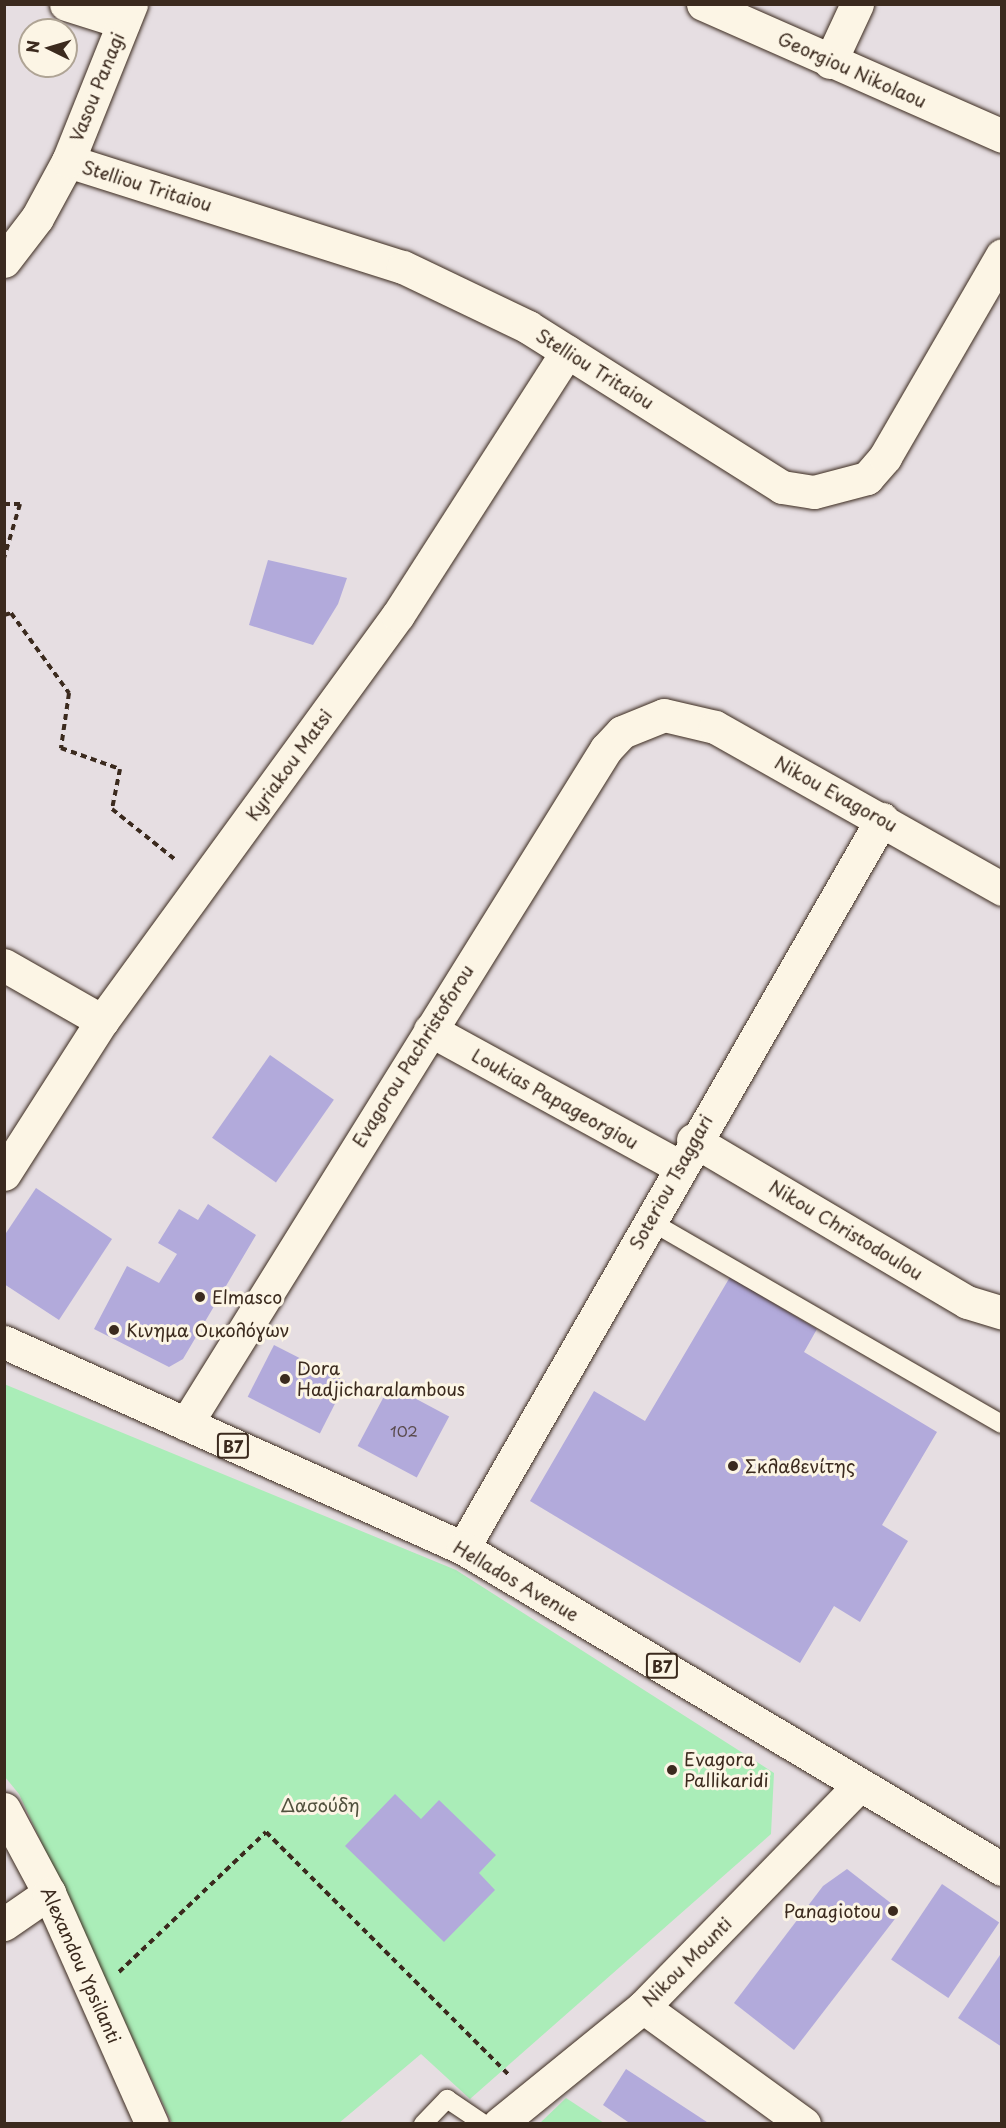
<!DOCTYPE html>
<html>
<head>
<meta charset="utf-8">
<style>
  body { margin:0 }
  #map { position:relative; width:1006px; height:2128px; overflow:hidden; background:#e6dee2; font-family:"Playpen Sans",sans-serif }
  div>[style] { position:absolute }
  .green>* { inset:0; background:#aaedb8 }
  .building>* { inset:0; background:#b2aadb; transform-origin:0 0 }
  .path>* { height:4px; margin-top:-2px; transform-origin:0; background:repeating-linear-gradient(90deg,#3b2a1e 0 6px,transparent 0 10.5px) }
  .roads { filter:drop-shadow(0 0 2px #3b2a1e) drop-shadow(0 0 2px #3b2a1e) }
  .service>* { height:18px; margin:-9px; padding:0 9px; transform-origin:9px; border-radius:9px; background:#fcf5e5 }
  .minor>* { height:33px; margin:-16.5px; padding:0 16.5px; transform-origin:16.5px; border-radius:16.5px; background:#fcf5e5 }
  .tertiary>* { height:33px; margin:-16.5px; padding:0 16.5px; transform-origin:16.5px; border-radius:16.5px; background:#fcf5e5 }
  .secondary>* { height:33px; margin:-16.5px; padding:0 16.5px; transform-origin:16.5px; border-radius:16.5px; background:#fcf5e5 }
  .primary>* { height:33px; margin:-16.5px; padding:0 16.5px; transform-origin:16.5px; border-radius:16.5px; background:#fcf5e5 }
  .dots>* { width:16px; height:16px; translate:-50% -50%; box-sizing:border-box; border:3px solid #fcf5e5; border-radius:50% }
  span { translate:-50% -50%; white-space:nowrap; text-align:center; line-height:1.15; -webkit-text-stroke:6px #fcf5e5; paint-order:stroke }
  .number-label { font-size:15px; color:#594a4d }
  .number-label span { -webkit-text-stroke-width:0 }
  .shield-label span { padding:2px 4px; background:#fcf5e5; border:2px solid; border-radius:4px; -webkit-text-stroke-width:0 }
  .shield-label { font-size:16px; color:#3b2a1e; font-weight:700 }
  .street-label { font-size:18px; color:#3b2a1e }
  .poi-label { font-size:18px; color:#3b2a1e }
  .left { translate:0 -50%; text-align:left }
  .right { translate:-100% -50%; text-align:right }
  .park-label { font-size:18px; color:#51513d }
  .frame { position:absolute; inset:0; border:6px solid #3b2a1e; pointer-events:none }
  .north { position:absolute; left:18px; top:18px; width:60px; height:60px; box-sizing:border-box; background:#fcf5e5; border:2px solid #afa495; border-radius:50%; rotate:275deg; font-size:16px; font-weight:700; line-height:24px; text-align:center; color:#3b2a1e }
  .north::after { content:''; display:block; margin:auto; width:21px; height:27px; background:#3b2a1e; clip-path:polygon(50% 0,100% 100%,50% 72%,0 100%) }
</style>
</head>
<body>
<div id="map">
  <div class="green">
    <i style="clip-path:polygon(4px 1384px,456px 1570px,774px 1773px,771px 1834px,470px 2099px,421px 2054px,339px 2123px,172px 2123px,19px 1794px,5px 1777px)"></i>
    <i style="clip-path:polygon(566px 2098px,604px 2123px,540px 2123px)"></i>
  </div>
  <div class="building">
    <i style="clip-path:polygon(268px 560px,347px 578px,338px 604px,313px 645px,249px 625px)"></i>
    <i style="left:270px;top:1055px;width:78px;height:101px;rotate:35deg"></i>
    <i style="clip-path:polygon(36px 1188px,112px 1239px,59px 1320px,4px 1284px,4px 1236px)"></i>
    <i style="clip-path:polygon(208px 1204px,256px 1235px,183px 1359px,169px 1367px,94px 1329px,127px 1266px,159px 1283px,177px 1254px,158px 1243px,179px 1209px,198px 1220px)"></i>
    <i style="clip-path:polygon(730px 1277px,817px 1329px,804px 1352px,937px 1432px,882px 1525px,908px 1541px,860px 1622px,834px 1606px,800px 1663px,530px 1501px,594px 1391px,645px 1421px)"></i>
    <i style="left:274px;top:1345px;width:81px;height:58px;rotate:27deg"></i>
    <i style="left:390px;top:1385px;width:67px;height:69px;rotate:28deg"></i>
    <i style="clip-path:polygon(395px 1794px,421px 1819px,439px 1800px,496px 1855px,479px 1873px,495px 1890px,444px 1942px,345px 1846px)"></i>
    <i style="clip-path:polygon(847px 1869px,901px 1911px,794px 2050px,734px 2003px,823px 1886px)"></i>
    <i style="left:942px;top:1884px;width:69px;height:91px;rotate:34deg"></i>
    <i style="clip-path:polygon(1002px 1952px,1002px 2047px,958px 2018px)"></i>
    <i style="clip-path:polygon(626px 2069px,710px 2124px,631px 2124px,603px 2105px)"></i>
  </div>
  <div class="path">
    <i style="left:4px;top:504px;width:16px"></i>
    <i style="left:20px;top:504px;width:56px;rotate:106.5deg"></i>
    <i style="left:4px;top:615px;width:7px;rotate:-16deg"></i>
    <i style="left:11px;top:613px;width:99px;rotate:54.1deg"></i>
    <i style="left:69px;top:693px;width:56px;rotate:98.3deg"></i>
    <i style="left:61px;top:748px;width:63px;rotate:19.6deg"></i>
    <i style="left:120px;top:769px;width:41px;rotate:101.3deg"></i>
    <i style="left:112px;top:809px;width:83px;rotate:38.7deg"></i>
    <i style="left:119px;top:1972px;width:203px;rotate:-43.6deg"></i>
    <i style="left:266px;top:1832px;width:344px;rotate:45deg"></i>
  </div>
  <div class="roads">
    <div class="service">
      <i style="left:650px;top:1221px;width:406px;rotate:30deg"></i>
      <i style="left:423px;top:2124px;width:35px;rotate:-46deg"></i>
      <i style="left:447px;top:2099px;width:45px;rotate:34deg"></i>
    </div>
    <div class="minor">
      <i style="left:66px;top:4px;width:60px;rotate:17.5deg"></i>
      <i style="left:830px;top:62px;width:64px;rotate:-65deg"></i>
      <i style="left:68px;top:161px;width:351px;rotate:17.6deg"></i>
      <i style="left:403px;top:267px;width:139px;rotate:25.6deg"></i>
      <i style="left:528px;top:327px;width:300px;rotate:32.2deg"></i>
      <i style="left:782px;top:487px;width:32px;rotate:9deg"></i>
      <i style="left:814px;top:492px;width:55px;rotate:-14.8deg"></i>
      <i style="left:867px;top:478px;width:28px;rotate:-49deg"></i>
      <i style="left:885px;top:457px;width:233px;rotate:-59.9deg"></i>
      <i style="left:4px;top:261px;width:54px;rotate:-52.5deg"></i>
      <i style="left:37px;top:218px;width:65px;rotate:-61.5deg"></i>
      <i style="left:68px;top:161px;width:169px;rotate:-68.1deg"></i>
      <i style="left:4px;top:965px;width:113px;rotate:29.7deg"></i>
      <i style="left:430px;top:1030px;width:285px;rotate:28.7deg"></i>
      <i style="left:693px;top:1140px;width:318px;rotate:30.6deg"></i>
      <i style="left:967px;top:1302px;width:37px;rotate:17deg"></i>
      <i style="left:4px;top:1174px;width:182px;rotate:-57.4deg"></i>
      <i style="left:102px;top:1021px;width:502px;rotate:-53.91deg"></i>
      <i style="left:398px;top:615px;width:313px;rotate:-57.3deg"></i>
      <i style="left:186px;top:1424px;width:795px;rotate:-58.11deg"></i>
      <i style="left:606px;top:749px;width:23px;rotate:-47deg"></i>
      <i style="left:622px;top:732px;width:45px;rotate:-22deg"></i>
      <i style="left:664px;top:715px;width:52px;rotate:13.2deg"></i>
      <i style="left:715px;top:727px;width:330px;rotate:29.4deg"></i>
      <i style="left:463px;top:1548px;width:841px;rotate:-60.11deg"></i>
      <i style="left:4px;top:1924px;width:55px;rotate:-34.6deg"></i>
      <i style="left:643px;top:2007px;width:199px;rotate:36deg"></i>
      <i style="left:499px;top:2124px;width:186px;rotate:-39.1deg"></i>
      <i style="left:643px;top:2007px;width:310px;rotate:-45.7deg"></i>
    </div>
    <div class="tertiary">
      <i style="left:703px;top:4px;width:327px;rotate:23.8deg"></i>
    </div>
    <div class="secondary">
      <i style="left:4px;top:1809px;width:95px;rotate:61.8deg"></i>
      <i style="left:49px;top:1893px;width:253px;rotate:66deg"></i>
    </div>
    <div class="primary">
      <i style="left:4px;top:1342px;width:503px;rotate:24.17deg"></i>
      <i style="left:463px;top:1548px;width:627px;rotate:30.78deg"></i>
    </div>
  </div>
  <div class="dots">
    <i style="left:200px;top:1297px;background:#3b2a1e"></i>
    <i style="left:114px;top:1330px;background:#3b2a1e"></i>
    <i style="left:285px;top:1379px;background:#3b2a1e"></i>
    <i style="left:733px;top:1466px;background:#3b2a1e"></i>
    <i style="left:672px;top:1770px;background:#3b2a1e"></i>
    <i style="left:893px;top:1911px;background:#3b2a1e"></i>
  </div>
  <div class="number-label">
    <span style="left:404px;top:1431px">102</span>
  </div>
  <div class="shield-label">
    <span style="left:233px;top:1446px">B7</span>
    <span style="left:662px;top:1666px">B7</span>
  </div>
  <div class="street-label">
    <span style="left:852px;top:70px;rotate:24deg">Georgiou Nikolaou</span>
    <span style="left:97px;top:87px;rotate:-68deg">Vasou Panagi</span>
    <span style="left:147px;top:186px;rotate:17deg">Stelliou Tritaiou</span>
    <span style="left:595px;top:369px;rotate:32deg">Stelliou Tritaiou</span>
    <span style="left:289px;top:765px;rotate:-54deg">Kyriakou Matsi</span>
    <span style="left:836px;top:794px;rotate:29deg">Nikou Evagorou</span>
    <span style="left:413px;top:1056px;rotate:-58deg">Evagorou Pachristoforou</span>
    <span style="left:555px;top:1099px;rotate:29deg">Loukias Papageorgiou</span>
    <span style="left:671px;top:1182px;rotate:-61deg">Soteriou Tsaggari</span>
    <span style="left:846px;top:1230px;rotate:31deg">Nikou Christodoulou</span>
    <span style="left:516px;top:1581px;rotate:30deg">Hellados Avenue</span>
    <span style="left:687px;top:1962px;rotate:-45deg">Nikou Mounti</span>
    <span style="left:81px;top:1965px;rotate:66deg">Alexandou Ypsilanti</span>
  </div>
  <div class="poi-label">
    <span class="left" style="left:212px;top:1297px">Elmasco</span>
    <span class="left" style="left:126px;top:1330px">Κινημα Οικολόγων</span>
    <span class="left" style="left:297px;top:1379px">Dora<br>Hadjicharalambous</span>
    <span class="left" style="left:745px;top:1466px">Σκλαβενίτης</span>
    <span class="left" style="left:684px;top:1770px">Evagora<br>Pallikaridi</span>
    <span class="right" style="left:881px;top:1911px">Panagiotou</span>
  </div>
  <div class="park-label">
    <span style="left:320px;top:1805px">Δασούδη</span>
  </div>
  <div class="frame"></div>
  <div class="north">N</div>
</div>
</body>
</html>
